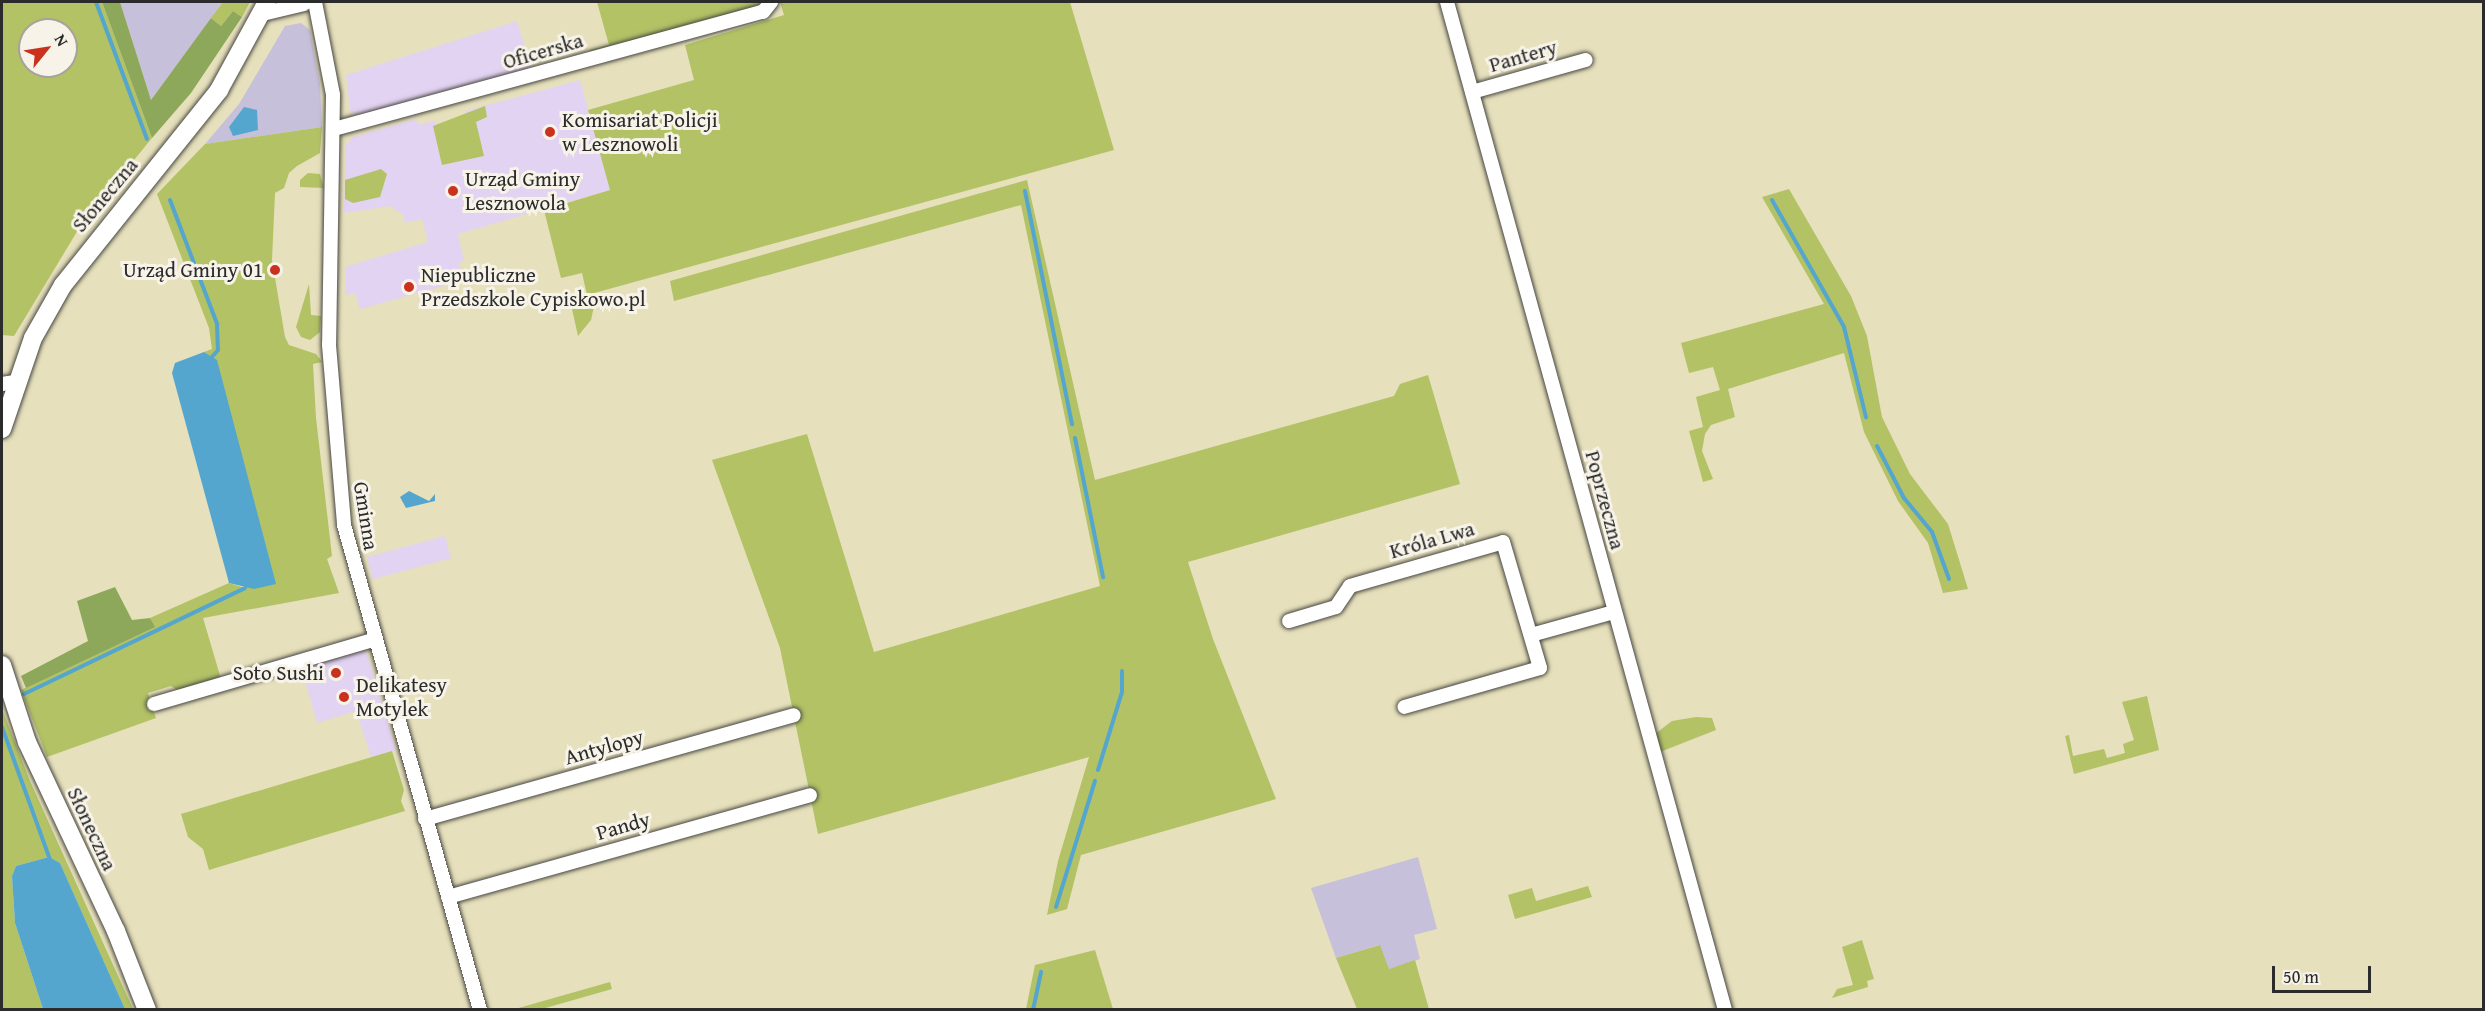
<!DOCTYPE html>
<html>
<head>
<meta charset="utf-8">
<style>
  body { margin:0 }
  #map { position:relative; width:2485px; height:1011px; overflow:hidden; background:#e6e0bc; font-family:"Gentium Book Plus",serif }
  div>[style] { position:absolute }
  .built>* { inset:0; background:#e3d3f2; transform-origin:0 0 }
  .industrial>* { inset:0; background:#c6c0da }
  .green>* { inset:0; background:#b2c265 }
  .forest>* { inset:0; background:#8da85a }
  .water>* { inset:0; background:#54a6cf }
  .stream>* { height:4px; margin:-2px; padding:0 2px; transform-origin:2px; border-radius:2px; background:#54a6cf }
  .roads { filter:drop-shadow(0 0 2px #474641) drop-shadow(0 0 2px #474641) }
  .minor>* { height:14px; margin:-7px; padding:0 7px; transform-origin:7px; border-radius:7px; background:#fff }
  .secondary>* { height:18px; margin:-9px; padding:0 9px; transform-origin:9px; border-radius:9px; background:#fff }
  .dots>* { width:16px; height:16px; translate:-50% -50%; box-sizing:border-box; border:3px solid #f7f3e8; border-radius:50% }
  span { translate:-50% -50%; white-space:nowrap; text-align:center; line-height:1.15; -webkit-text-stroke:6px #f7f3e8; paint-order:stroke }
  .street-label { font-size:21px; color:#2b2b2b }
  .poi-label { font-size:21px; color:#2b2b2b }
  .left { translate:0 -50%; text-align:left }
  .right { translate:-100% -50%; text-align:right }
  .frame { position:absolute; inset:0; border:3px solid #2b2b2b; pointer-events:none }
  .north { position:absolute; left:18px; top:18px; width:60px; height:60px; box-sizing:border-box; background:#f7f3e8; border:2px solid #a5a39c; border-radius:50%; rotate:60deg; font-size:16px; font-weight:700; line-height:24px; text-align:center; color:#2b2b2b }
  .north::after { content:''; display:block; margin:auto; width:21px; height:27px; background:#c8321e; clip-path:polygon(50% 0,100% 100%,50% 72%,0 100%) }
  .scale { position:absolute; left:2272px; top:966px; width:99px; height:27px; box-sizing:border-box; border:3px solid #2b2b2b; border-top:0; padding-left:8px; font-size:18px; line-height:21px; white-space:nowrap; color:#2b2b2b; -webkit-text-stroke:4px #f7f3e8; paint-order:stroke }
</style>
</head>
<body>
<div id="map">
  <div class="built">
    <i style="clip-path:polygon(517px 21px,532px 70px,363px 116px,350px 112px,346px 75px)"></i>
    <i style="clip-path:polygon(580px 80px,610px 190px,458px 234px,464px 260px,459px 262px,461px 270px,452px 272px,455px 283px,360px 309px,355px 293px,345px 295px,345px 267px,428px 242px,422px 219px,405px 223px,403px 215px,390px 206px,344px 213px,346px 145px,353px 137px,416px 119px,418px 124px,435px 121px,436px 124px,465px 116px,465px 111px)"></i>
    <i style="left:445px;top:536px;width:23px;height:81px;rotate:75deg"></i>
    <i style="clip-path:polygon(361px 649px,367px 653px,396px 750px,371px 757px,356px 711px,317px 723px,301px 667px)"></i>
  </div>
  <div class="industrial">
    <i style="clip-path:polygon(120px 2px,223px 2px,151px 100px)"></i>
    <i style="clip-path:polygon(301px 23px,310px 30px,320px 84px,322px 127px,205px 144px,239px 104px,285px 26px)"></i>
    <i style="clip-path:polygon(1418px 857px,1437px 929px,1414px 935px,1420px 959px,1389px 969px,1379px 945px,1336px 958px,1311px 888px)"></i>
  </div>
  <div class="green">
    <i style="clip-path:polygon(evenodd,2px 2px,102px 2px,152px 138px,81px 225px,14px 336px,2px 335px,2px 2px,30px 30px,66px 30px,66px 66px,30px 66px,30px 30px)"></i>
    <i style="clip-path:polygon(223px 2px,250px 2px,242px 17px,233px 11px,221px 26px,211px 18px)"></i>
    <i style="clip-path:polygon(597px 2px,761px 2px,753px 8px,592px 54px,590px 50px,609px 45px)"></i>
    <i style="clip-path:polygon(780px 2px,1070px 2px,1114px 150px,587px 295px,582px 273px,561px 278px,544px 210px,610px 190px,588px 110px,694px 80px,685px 45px,784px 15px)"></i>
    <i style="clip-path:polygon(485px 106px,487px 117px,476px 122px,484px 156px,442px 165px,433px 126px)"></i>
    <i style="clip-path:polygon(322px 127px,320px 153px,297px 166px,289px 173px,284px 188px,275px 193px,272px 260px,285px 337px,289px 345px,316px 354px,322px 362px,313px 364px,316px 418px,332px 556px,327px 559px,339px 593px,203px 618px,221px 679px,179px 691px,171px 686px,148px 693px,156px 718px,47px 757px,21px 690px,154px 627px,150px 618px,229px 583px,245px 588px,217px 361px,204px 352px,212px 349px,209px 328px,157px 194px,205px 144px)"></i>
    <i style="clip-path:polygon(381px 169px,387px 174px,380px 197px,353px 203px,345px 199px,345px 180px)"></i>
    <i style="clip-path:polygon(308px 173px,320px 174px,324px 188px,300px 187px,300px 180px)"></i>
    <i style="clip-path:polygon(1027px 180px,1095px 480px,1394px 396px,1400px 384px,1428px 375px,1460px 484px,1188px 562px,1213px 639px,1276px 799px,1081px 855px,1067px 909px,1047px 915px,1058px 861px,1089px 757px,818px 834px,780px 648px,712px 460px,807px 434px,874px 652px,1100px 586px,1021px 205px,674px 301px,670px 281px)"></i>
    <i style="clip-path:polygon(1789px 189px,1851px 296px,1867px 336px,1882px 417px,1910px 474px,1948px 524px,1968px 589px,1943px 593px,1928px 543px,1898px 501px,1864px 432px,1844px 353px,1728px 389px,1735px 417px,1711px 425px,1705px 434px,1702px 451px,1713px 479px,1703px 482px,1689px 431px,1703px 427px,1696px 397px,1720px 390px,1713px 367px,1689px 373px,1681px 343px,1824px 304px,1762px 197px)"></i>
    <i style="clip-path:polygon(309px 284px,311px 315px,321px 316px,320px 332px,310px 340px,301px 337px,296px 327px)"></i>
    <i style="clip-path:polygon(595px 302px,591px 320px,578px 336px,572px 309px)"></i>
    <i style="clip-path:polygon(2147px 696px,2159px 750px,2074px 774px,2065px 736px,2069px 735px,2073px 756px,2104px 749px,2107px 758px,2125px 753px,2123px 744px,2134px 740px,2122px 702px)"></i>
    <i style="clip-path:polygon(2px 709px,30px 781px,133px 1009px,125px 1009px,60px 863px,49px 857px,16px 866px,12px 876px,15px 923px,43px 1009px,2px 1009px)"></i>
    <i style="clip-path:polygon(1696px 717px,1712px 718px,1716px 730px,1660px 752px,1655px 734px,1672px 721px)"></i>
    <i style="clip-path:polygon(392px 751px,404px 790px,401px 801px,405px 811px,209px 870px,203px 849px,188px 837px,181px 814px)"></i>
    <i style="clip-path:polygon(1588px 886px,1592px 897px,1515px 919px,1508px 895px,1532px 888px,1536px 901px)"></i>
    <i style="clip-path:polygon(1862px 940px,1874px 979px,1867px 981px,1868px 987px,1832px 998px,1837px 989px,1853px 985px,1842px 947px)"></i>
    <i style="clip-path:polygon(1380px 945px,1389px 969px,1415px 960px,1429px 1009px,1357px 1009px,1336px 958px)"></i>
    <i style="clip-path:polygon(1095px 950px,1113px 1009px,1026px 1009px,1035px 965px)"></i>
    <i style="clip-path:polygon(610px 982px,612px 989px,542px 1009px,515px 1009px)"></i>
  </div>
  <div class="forest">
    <i style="clip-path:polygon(102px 2px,120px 2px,151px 100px,211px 18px,221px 26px,233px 11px,242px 17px,191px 93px,152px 138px)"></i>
    <i style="clip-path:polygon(115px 587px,132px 620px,150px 618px,155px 627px,26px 688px,21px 676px,88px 641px,77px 601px)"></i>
  </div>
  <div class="water">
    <i style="clip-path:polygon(244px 107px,257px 110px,258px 130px,233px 136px,229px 127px)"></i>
    <i style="clip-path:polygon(204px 352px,217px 360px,276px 584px,254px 589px,229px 583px,172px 373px,175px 363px)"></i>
    <i style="clip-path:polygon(409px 491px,429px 501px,435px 494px,435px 501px,406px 508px,400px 497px)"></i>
    <i style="clip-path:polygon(49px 857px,60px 863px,125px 1009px,43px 1009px,15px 923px,12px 876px,16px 866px)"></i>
  </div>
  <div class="stream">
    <i style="left:96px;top:2px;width:146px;rotate:69.6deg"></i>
    <i style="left:1025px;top:191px;width:238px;rotate:78.6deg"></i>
    <i style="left:170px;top:200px;width:133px;rotate:69.2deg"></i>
    <i style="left:217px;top:324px;width:26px;rotate:88deg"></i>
    <i style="left:218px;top:350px;width:9px;rotate:131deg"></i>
    <i style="left:1772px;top:200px;width:146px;rotate:60.4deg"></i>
    <i style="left:1844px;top:327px;width:93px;rotate:76.3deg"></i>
    <i style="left:1075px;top:438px;width:142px;rotate:78.6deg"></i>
    <i style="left:1877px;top:446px;width:59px;rotate:62.6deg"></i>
    <i style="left:1904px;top:498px;width:44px;rotate:50.5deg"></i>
    <i style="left:1932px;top:532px;width:50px;rotate:70.1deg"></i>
    <i style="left:24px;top:694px;width:245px;rotate:-25.6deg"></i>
    <i style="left:2px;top:727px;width:144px;rotate:70.1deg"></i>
    <i style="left:1098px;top:770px;width:82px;rotate:-72.9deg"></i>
    <i style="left:1122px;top:692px;width:21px;rotate:-90deg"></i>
    <i style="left:1056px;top:907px;width:132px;rotate:-72.8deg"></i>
    <i style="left:1033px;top:1010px;width:39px;rotate:-78deg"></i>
  </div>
  <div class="roads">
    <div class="minor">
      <i style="left:315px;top:2px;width:95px;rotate:79deg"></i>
      <i style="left:333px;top:95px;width:250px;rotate:90.9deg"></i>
      <i style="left:329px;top:345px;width:181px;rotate:85.2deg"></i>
      <i style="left:344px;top:525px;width:504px;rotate:74.34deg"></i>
      <i style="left:1447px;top:2px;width:1046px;rotate:74.58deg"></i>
      <i style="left:262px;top:14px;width:43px;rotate:-13.4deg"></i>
      <i style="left:1472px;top:92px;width:118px;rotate:-15.7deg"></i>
      <i style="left:334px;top:129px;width:445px;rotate:-15.3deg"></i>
      <i style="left:763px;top:12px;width:13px;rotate:-51deg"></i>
      <i style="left:2px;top:384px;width:13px;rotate:-9deg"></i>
      <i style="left:1289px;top:621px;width:49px;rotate:-16.6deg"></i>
      <i style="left:1336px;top:607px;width:25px;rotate:-56deg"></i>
      <i style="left:1350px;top:586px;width:159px;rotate:-16deg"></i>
      <i style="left:1503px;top:542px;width:131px;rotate:73.6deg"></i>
      <i style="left:1540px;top:668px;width:141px;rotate:164deg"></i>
      <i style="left:1531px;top:635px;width:86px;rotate:-15.5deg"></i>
      <i style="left:154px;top:704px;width:228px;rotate:-16.3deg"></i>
      <i style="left:425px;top:819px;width:383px;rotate:-15.7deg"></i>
      <i style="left:448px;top:897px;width:376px;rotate:-15.7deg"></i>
    </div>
    <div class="secondary">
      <i style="left:2px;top:429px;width:96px;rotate:-71.2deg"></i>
      <i style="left:33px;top:338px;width:61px;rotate:-60.5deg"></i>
      <i style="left:63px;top:285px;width:250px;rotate:-51.3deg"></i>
      <i style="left:219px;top:90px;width:100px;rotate:-61.4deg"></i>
      <i style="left:2px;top:665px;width:81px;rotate:72deg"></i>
      <i style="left:27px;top:742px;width:209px;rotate:64.8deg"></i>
      <i style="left:116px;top:931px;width:85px;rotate:68.6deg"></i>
    </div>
  </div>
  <div class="dots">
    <i style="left:550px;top:132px;background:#c8321e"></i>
    <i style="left:453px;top:191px;background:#c8321e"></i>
    <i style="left:275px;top:270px;background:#c8321e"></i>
    <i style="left:409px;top:287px;background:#c8321e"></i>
    <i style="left:336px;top:673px;background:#c8321e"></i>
    <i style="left:344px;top:697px;background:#c8321e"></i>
  </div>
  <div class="street-label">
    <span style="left:543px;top:51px;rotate:-16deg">Oficerska</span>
    <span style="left:1523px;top:56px;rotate:-16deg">Pantery</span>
    <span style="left:105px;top:195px;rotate:-50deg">Słoneczna</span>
    <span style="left:1605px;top:500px;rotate:75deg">Poprzeczna</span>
    <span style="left:366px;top:516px;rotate:81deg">Gminna</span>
    <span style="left:1432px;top:540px;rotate:-16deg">Króla Lwa</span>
    <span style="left:604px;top:747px;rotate:-16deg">Antylopy</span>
    <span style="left:623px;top:826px;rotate:-16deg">Pandy</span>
    <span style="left:92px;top:829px;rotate:65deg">Słoneczna</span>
  </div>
  <div class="poi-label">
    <span class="left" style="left:562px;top:132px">Komisariat Policji<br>w Lesznowoli</span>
    <span class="left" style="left:465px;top:191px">Urząd Gminy<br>Lesznowola</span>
    <span class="right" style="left:263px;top:270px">Urząd Gminy 01</span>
    <span class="left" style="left:421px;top:287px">Niepubliczne<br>Przedszkole Cypiskowo.pl</span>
    <span class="right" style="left:324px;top:673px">Soto Sushi</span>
    <span class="left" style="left:356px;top:697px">Delikatesy<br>Motylek</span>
  </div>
  <div class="frame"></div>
  <div class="north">N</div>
  <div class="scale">50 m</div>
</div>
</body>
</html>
